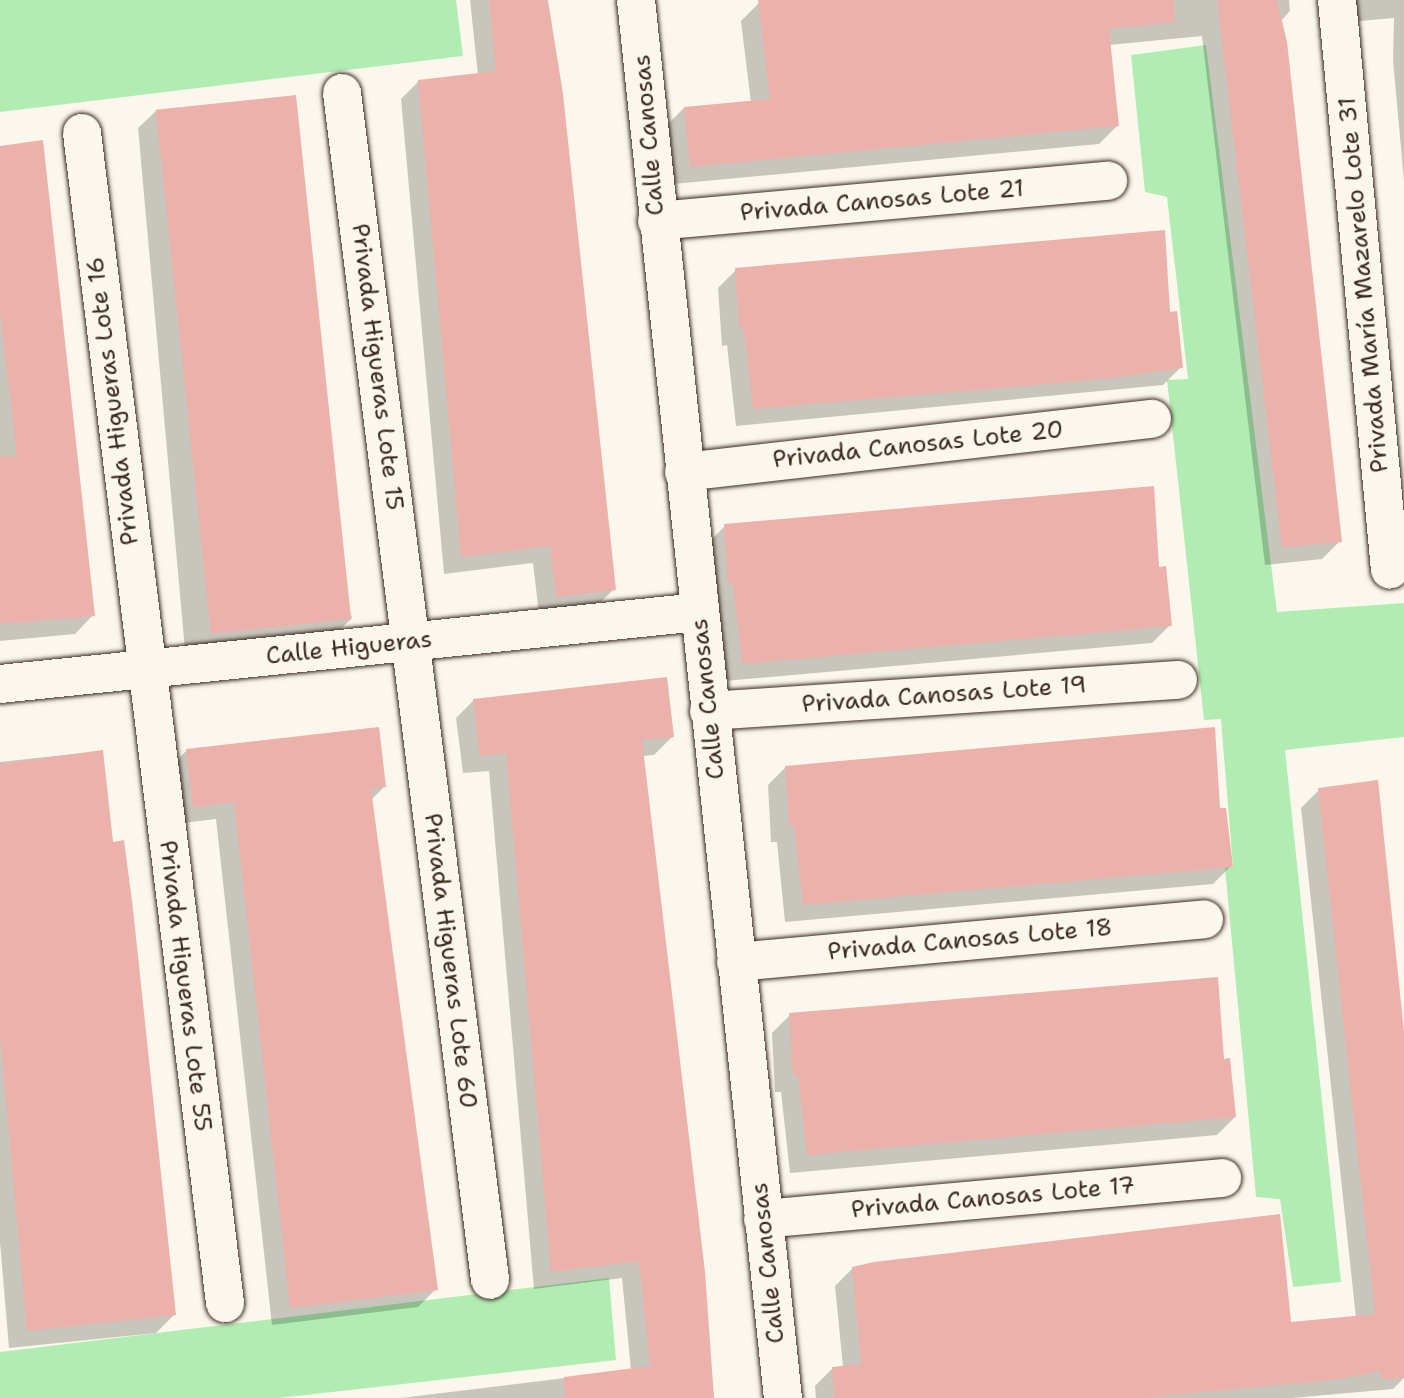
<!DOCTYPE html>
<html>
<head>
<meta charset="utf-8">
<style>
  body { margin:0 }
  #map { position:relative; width:1404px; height:1398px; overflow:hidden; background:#fbf7ec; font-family:"Shantell Sans",sans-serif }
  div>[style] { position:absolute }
  .green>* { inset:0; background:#b1edb3 }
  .shadow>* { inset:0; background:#0003 }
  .building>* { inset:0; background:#ecb1ab; transform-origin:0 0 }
  .roads { filter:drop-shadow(0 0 2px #3b2a1e) drop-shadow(0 0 2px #3b2a1e) }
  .minor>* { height:38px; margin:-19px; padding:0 19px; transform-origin:19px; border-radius:19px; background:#fbf7ec }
  .tertiary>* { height:38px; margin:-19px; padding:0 19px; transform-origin:19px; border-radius:19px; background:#fbf7ec }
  span { translate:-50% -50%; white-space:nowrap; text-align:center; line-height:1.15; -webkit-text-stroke:5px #fbf7ec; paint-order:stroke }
  .street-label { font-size:24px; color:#3b2a1e }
</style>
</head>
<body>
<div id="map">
  <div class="green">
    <i style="clip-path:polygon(0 0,456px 0,463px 56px,0 112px)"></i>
    <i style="clip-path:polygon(1206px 45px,1277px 612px,1404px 603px,1404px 737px,1285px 750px,1341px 1282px,1293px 1287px,1280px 1199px,1256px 1197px,1225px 868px,1233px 867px,1221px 719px,1204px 720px,1167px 380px,1188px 379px,1167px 197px,1145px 192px,1131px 55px)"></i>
    <i style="clip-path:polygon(609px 1278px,616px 1360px,279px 1398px,0 1398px,0 1352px)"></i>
  </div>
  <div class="shadow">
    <i style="clip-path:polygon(470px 0,548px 0,614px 589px,596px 607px,539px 614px,533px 563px,444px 574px,401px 99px,419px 81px,478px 75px)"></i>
    <i style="clip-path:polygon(786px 0,1289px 0,1290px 11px,1280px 22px,1340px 541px,1322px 559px,1265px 565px,1202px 36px,1109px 45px,1117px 126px,1099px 144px,673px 184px,666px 126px,684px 108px,751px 103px,741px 21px,759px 3px)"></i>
    <i style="clip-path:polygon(1346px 0,1404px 0,1404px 181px,1393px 60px,1394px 18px,1348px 22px)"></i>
    <i style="clip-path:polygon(157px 110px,352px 618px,334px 636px,185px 650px,138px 128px)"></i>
    <i style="clip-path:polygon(0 146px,93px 615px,75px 634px,0 641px)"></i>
    <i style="clip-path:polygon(736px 270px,1169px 313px,1181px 367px,1163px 385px,736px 426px,727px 345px,722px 346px,718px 288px)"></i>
    <i style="clip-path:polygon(725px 526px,1157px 569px,1170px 625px,1152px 643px,724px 681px,707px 544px)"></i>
    <i style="clip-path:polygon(474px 700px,672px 737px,654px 755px,642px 756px,714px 1398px,401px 1398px,631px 1370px,622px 1278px,534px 1289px,489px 771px,463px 773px,456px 718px)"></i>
    <i style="clip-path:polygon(187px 750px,384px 787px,371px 800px,436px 1289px,418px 1307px,272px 1325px,216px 819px,175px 824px,169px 768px)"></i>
    <i style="clip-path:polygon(101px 751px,174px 1315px,156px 1333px,9px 1348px,0 1242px,0 762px)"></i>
    <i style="clip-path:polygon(786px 767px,1218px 810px,1231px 866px,1213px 884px,785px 922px,777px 842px,771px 842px,768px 785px)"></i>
    <i style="clip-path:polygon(1319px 790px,1404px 1056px,1404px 1378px,1393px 1389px,1292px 1398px,816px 1398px,815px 1386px,833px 1368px,843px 1367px,835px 1286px,853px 1268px,1289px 1324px,1356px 1318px,1301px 808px)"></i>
    <i style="clip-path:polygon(790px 1015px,1223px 1060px,1235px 1117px,1217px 1135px,790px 1173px,781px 1092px,775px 1092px,772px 1033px)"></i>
  </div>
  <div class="building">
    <i style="clip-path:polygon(489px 0,546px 0,549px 7px,563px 94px,616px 590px,556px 597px,550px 546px,461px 557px,418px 80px,496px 71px)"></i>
    <i style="clip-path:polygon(758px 0,1173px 0,1175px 22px,1109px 29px,1119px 126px,690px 167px,684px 107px,770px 99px)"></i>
    <i style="clip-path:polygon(1217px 0,1277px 0,1287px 42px,1342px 542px,1282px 547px)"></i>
    <i style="left:296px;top:95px;width:527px;height:141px;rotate:84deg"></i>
    <i style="clip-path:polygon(43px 140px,95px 616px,0 624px,0 457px,17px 456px,0 312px,0 146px)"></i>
    <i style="clip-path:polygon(1165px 230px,1170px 312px,1177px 311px,1183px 368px,1105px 379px,753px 409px,744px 328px,739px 328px,735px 268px)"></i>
    <i style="clip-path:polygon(1154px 486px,1159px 567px,1166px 566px,1172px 626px,742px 664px,733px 583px,728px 584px,724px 524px)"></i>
    <i style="clip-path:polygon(667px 677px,674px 737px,642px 740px,705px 1272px,714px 1398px,565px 1398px,564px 1377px,650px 1366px,639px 1261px,551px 1272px,506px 753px,480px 756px,473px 699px)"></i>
    <i style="clip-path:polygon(379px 727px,386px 787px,371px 789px,438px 1290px,290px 1308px,234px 802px,193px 807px,186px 749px)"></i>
    <i style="clip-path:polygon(1215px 727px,1220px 808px,1226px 808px,1233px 867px,803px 905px,794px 825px,789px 825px,785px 766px)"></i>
    <i style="clip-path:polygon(103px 750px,113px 842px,124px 840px,133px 909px,176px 1315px,27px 1331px,0 1035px,0 764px)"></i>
    <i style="clip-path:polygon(1378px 780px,1404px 1032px,1404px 1378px,1382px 1379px,1381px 1371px,1333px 1380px,1138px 1398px,834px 1398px,832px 1367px,861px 1364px,852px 1267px,874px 1262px,1280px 1214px,1291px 1322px,1375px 1314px,1318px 788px)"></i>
    <i style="clip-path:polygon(1218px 977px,1224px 1059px,1230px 1058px,1236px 1117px,807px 1155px,798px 1075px,793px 1075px,789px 1013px)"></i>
  </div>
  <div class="roads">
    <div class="minor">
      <i style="left:1337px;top:0;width:572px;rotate:84.69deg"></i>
      <i style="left:342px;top:93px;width:1196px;rotate:82.89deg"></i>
      <i style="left:82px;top:133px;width:1179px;rotate:83.03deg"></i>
      <i style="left:657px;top:221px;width:453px;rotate:-5.1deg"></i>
      <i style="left:684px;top:472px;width:471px;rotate:-6.5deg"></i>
      <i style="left:0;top:684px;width:703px;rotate:-5.88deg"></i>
      <i style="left:709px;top:711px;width:470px;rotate:-3.8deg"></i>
      <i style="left:736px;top:962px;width:470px;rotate:-5.2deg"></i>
      <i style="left:763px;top:1219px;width:461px;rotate:-5.1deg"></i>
    </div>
    <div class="tertiary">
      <i style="left:636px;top:0;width:1406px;rotate:84deg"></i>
    </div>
  </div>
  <div class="street-label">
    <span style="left:649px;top:135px;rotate:-95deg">Calle Canosas</span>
    <span style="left:882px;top:201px;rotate:-5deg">Privada Canosas Lote 21</span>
    <span style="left:1364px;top:285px;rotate:-95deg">Privada María Mazarelo Lote 31</span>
    <span style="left:377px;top:367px;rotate:83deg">Privada Higueras Lote 15</span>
    <span style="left:113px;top:401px;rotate:-97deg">Privada Higueras Lote 16</span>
    <span style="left:918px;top:445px;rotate:-6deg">Privada Canosas Lote 20</span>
    <span style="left:349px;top:648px;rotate:-6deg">Calle Higueras</span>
    <span style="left:944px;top:695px;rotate:-4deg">Privada Canosas Lote 19</span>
    <span style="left:708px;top:699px;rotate:-96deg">Calle Canosas</span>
    <span style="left:970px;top:940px;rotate:-5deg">Privada Canosas Lote 18</span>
    <span style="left:450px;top:961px;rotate:83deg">Privada Higueras Lote 60</span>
    <span style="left:185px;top:986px;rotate:83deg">Privada Higueras Lote 55</span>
    <span style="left:993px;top:1198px;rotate:-5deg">Privada Canosas Lote 17</span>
    <span style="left:768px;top:1263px;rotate:-96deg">Calle Canosas</span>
  </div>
</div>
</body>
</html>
